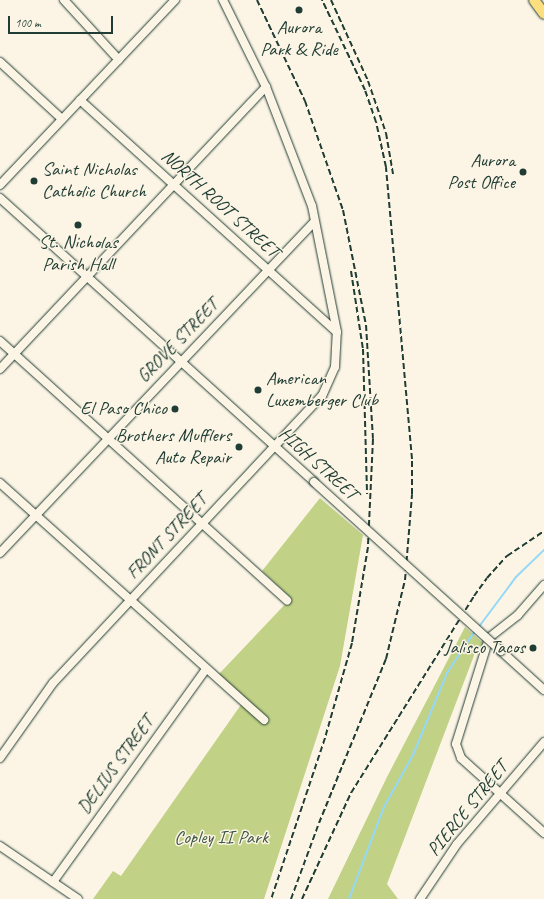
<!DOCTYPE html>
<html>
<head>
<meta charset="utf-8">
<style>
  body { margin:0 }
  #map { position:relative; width:544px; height:899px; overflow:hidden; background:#fcf5e5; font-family:Caveat,sans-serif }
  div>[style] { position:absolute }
  .green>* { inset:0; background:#c1d186 }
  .stream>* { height:2px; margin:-1px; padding:0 1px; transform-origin:1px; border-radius:1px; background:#95d8f7 }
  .roads { filter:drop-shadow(0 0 1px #1f3d34) drop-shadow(0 0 1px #1f3d34) }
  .minor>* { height:8px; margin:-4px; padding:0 4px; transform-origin:4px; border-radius:4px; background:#fcf5e5 }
  .major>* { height:10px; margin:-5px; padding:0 5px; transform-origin:5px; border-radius:5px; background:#fedf80 }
  .rail>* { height:2px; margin-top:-1px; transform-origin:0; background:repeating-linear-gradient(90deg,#1f3d34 0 6px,transparent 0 9px) }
  .bridges { filter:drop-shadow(0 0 1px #1f3d34) drop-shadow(0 0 1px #1f3d34) }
  .minor-bridge>* { height:8px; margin:-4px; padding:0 4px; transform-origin:4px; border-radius:4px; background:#fcf5e5 }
  .dots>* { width:11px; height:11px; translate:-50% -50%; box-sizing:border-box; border:2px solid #fcf5e5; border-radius:50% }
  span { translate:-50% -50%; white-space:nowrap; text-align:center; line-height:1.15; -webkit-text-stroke:3px #fcf5e5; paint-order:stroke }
  .poi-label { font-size:19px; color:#1f3d34 }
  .right { translate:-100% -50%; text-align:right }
  .left { translate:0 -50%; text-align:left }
  .street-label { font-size:19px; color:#1f3d34 }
  .park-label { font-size:19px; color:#3f5b44 }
  .scale { position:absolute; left:8px; top:16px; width:105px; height:18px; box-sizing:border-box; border:2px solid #1f3d34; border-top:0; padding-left:5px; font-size:12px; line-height:14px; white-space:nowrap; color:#1f3d34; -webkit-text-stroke:3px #fcf5e5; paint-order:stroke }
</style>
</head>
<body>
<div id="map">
  <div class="green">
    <i style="clip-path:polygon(320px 498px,363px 535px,340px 666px,264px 899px,93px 899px,113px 871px,121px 876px,245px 699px,219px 674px,291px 598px,262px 571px)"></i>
    <i style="clip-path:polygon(465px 627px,483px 643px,475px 653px,387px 884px,398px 899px,328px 899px,387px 777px)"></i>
  </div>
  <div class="stream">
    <i style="left:478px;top:628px;width:64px;rotate:-53.3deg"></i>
    <i style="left:516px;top:577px;width:39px;rotate:-44deg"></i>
    <i style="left:349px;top:899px;width:98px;rotate:-69.2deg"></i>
    <i style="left:384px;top:807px;width:60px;rotate:-60.9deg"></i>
    <i style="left:413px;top:755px;width:89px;rotate:-67.5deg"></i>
    <i style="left:447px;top:673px;width:50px;rotate:-56.3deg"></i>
  </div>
  <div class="roads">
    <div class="minor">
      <i style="left:64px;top:0;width:81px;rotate:47.5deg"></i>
      <i style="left:0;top:62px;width:84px;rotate:42.6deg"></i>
      <i style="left:80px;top:100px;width:346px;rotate:42.1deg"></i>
      <i style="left:0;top:185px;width:255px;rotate:-46.6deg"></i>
      <i style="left:0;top:198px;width:423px;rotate:42.1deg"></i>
      <i style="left:0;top:341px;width:387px;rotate:42.1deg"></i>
      <i style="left:0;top:369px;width:388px;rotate:-46.7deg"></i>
      <i style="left:0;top:483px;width:355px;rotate:41.9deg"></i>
      <i style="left:0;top:553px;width:456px;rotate:-46.5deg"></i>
      <i style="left:544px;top:585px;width:40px;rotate:131deg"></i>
      <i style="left:518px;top:615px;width:37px;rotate:142deg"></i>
      <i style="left:489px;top:638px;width:111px;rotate:107.3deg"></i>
      <i style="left:456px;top:744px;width:15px;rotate:70deg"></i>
      <i style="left:461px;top:758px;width:112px;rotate:42.1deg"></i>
      <i style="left:501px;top:651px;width:58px;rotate:42.2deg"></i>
      <i style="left:0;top:758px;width:92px;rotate:-54.8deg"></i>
      <i style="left:53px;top:683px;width:393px;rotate:-46.9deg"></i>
      <i style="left:322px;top:396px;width:32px;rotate:-66deg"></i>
      <i style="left:335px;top:367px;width:35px;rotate:-87deg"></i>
      <i style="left:337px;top:332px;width:128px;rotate:-101.2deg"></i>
      <i style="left:312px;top:206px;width:128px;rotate:-111.1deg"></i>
      <i style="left:266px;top:87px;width:97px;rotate:-116.3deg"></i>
      <i style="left:0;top:846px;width:94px;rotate:34.2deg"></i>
      <i style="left:53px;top:882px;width:262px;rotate:-54.3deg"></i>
      <i style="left:420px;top:899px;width:66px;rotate:-56.1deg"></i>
      <i style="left:457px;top:844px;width:134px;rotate:-49.5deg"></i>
    </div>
    <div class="major">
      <i style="left:534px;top:0;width:17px;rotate:54deg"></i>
    </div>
  </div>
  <div class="rail">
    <i style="left:257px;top:0;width:112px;rotate:64.6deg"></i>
    <i style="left:305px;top:101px;width:115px;rotate:70.8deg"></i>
    <i style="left:343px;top:210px;width:117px;rotate:78.7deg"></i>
    <i style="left:366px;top:325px;width:114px;rotate:86.5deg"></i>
    <i style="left:373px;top:439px;width:108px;rotate:92.7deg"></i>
    <i style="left:368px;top:547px;width:97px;rotate:99.5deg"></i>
    <i style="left:352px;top:643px;width:99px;rotate:105.9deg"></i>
    <i style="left:325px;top:738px;width:170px;rotate:108.5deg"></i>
    <i style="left:331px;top:0;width:89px;rotate:65.4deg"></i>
    <i style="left:368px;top:81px;width:55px;rotate:70.9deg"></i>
    <i style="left:386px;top:133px;width:42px;rotate:80.3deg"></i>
    <i style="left:351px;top:271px;width:79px;rotate:81.3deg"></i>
    <i style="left:363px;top:349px;width:145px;rotate:88.4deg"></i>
    <i style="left:291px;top:899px;width:81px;rotate:-69.8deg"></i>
    <i style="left:319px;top:823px;width:177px;rotate:-67.8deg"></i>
    <i style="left:386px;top:659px;width:81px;rotate:-76.5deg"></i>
    <i style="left:405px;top:580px;width:86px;rotate:-85.3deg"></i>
    <i style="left:412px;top:494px;width:35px;rotate:-90deg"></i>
    <i style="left:412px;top:459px;width:293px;rotate:-95.1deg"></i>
    <i style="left:386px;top:167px;width:46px;rotate:-102.5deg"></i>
    <i style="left:376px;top:122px;width:34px;rotate:-109deg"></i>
    <i style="left:365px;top:90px;width:100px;rotate:-115.5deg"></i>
    <i style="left:302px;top:899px;width:117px;rotate:-65.2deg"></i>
    <i style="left:351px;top:793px;width:232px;rotate:-58deg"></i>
    <i style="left:474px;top:596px;width:22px;rotate:-54deg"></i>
    <i style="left:487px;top:578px;width:30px;rotate:-48deg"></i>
    <i style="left:507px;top:556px;width:45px;rotate:-34deg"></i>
  </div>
  <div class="bridges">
    <div class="minor-bridge">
      <i style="left:314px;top:482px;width:252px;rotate:42.1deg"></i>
    </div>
  </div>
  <div class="dots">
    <i style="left:299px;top:10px;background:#1f3d34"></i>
    <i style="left:523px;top:172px;background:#1f3d34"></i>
    <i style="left:34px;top:181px;background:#1f3d34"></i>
    <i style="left:78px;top:225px;background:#1f3d34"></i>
    <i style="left:258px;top:390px;background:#1f3d34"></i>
    <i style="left:175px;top:409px;background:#1f3d34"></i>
    <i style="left:239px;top:447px;background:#1f3d34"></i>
    <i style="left:533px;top:648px;background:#1f3d34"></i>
  </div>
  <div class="poi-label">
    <span style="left:299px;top:39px">Aurora<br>Park &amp; Ride</span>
    <span class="right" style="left:515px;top:172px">Aurora<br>Post Office</span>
    <span class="left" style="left:42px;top:181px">Saint Nicholas<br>Catholic Church</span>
    <span style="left:78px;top:254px">St. Nicholas<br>Parish Hall</span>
    <span class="left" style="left:266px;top:390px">American<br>Luxemberger Club</span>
    <span class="right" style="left:167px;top:409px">El Paso Chico</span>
    <span class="right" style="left:231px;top:447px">Brothers Mufflers<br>Auto Repair</span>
    <span class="right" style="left:525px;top:648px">Jalisco Tacos</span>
  </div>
  <div class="street-label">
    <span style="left:220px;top:204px;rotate:42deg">NORTH ROOT STREET</span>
    <span style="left:178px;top:341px;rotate:-46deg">GROVE STREET</span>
    <span style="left:318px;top:464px;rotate:42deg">HIGH STREET</span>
    <span style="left:167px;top:537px;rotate:-47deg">FRONT STREET</span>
    <span style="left:116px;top:765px;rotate:-54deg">DELIUS STREET</span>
    <span style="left:468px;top:809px;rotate:-51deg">PIERCE STREET</span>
  </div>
  <div class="park-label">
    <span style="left:221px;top:838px">Copley II Park</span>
  </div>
  <div class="scale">100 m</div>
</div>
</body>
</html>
